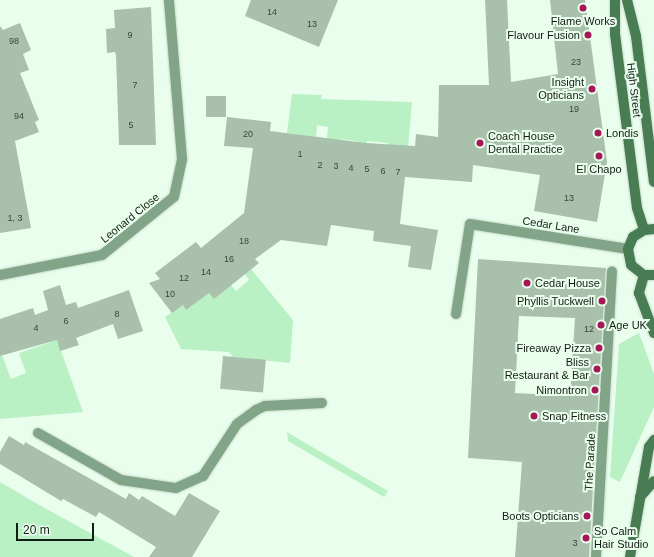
<!DOCTYPE html>
<html>
<head>
<meta charset="utf-8">
<style>
  body { margin:0 }
  #map { position:relative; width:654px; height:557px; overflow:hidden; background:#eafeed; font-family:Arial,sans-serif }
  div>[style] { position:absolute }
  .green>* { inset:0; background:#b9f0c4 }
  .building>* { inset:0; background:#a8c0ac; transform-origin:0 0 }
  .roads { filter:drop-shadow(0 0 1px #c8daca) drop-shadow(0 0 1px #c8daca) }
  .lane>* { height:10px; margin:-5px; padding:0 5px; transform-origin:5px; border-radius:5px; background:#82a589 }
  .street>* { height:10px; margin:-5px; padding:0 5px; transform-origin:5px; border-radius:5px; background:#82a589 }
  .secondary>* { height:10px; margin:-5px; padding:0 5px; transform-origin:5px; border-radius:5px; background:#487d54 }
  .dots>* { width:11px; height:11px; translate:-50% -50%; box-sizing:border-box; border:2px solid #eafeed; border-radius:50% }
  span { translate:-50% -50%; white-space:nowrap; text-align:center; line-height:1.15; -webkit-text-stroke:4px #eafeed; paint-order:stroke }
  .number-label { font-size:9px; color:#38463b }
  .number-label span { -webkit-text-stroke-width:0 }
  .poi-label { font-size:11px; color:#131d15 }
  .right { translate:-100% -50%; text-align:right }
  .left { translate:0 -50%; text-align:left }
  .street-label { font-size:11px; color:#131d15 }
  .scale { position:absolute; left:16px; top:523px; width:78px; height:18px; box-sizing:border-box; border:2px solid #131d15; border-top:0; padding-left:5px; font-size:12px; line-height:14px; white-space:nowrap; color:#131d15; -webkit-text-stroke:3px #eafeed; paint-order:stroke }
</style>
</head>
<body>
<div id="map">
  <div class="green">
    <i style="clip-path:polygon(292px 94px,322px 95px,321px 99px,412px 102px,408px 148px,387px 155px,388px 143px,367px 141px,365px 154px,355px 153px,357px 141px,338px 139px,336px 152px,326px 150px,328px 127px,317px 125px,316px 137px,287px 133px)"></i>
    <i style="clip-path:polygon(251px 269px,293px 320px,290px 363px,233px 357px,229px 352px,181px 349px,165px 317px,183px 305px,186px 310px,199px 300px,205px 288px,214px 299px,231px 285px,236px 291px,249px 280px,245px 274px)"></i>
    <i style="clip-path:polygon(639px 333px,654px 374px,654px 407px,620px 482px,610px 477px,619px 344px)"></i>
    <i style="clip-path:polygon(57px 340px,83px 412px,0 419px,0 356px,2px 355px,11px 379px,26px 373px,19px 353px)"></i>
    <i style="clip-path:polygon(287px 432px,302px 441px,388px 491px,384px 497px,288px 441px)"></i>
    <i style="clip-path:polygon(0 482px,41px 506px,134px 557px,0 557px)"></i>
  </div>
  <div class="building">
    <i style="clip-path:polygon(251px 0,338px 0,319px 47px,245px 16px)"></i>
    <i style="clip-path:polygon(485px 0,507px 0,511px 82px,558px 74px,550px 0,585px 0,607px 162px,597px 222px,534px 211px,540px 175px,473px 165px,472px 182px,405px 177px,400px 224px,438px 230px,431px 270px,408px 267px,411px 246px,373px 241px,374px 231px,331px 225px,327px 246px,281px 240px,255px 259px,259px 263px,214px 299px,209px 293px,186px 310px,183px 305px,172px 313px,149px 283px,160px 279px,155px 273px,196px 242px,201px 248px,244px 213px,253px 148px,224px 146px,227px 117px,271px 122px,270px 131px,366px 143px,415px 146px,416px 134px,438px 137px,439px 85px,489px 85px)"></i>
    <i style="clip-path:polygon(151px 7px,156px 145px,119px 145px,116px 55px,115px 52px,107px 53px,106px 29px,115px 28px,114px 10px)"></i>
    <i style="clip-path:polygon(20px 23px,31px 50px,23px 54px,29px 70px,20px 73px,39px 120px,35px 122px,39px 132px,15px 141px,31px 228px,0 233px,0 26px,3px 30px)"></i>
    <i style="left:206px;top:96px;width:20px;height:21px"></i>
    <i style="clip-path:polygon(evenodd,478px 259px,606px 268px,589px 557px,515px 557px,522px 462px,468px 458px,478px 259px,519px 316px,575px 318px,570px 396px,515px 393px,519px 316px)"></i>
    <i style="clip-path:polygon(60px 285px,66px 305px,76px 302px,78px 308px,129px 290px,143px 331px,118px 339px,113px 324px,76px 338px,79px 345px,60px 351px,57px 340px,0 356px,0 319px,33px 308px,35px 315px,48px 310px,43px 291px)"></i>
    <i style="left:223px;top:356px;width:43px;height:33px;rotate:5deg"></i>
    <i style="clip-path:polygon(9px 436px,24px 445px,25px 442px,126px 499px,129px 493px,139px 500px,142px 496px,175px 516px,189px 493px,220px 511px,192px 557px,149px 557px,156px 547px,99px 512px,96px 517px,63px 499px,61px 501px,0 464px,0 452px)"></i>
  </div>
  <div class="roads">
    <div class="lane">
      <i style="left:456px;top:314px;width:91px;rotate:-81.2deg"></i>
      <i style="left:38px;top:433px;width:95px;rotate:29.5deg"></i>
      <i style="left:121px;top:480px;width:56px;rotate:8.3deg"></i>
      <i style="left:176px;top:488px;width:30px;rotate:-24deg"></i>
      <i style="left:203px;top:476px;width:62px;rotate:-56.8deg"></i>
      <i style="left:237px;top:424px;width:24px;rotate:-36deg"></i>
      <i style="left:256px;top:410px;width:10px;rotate:-24deg"></i>
      <i style="left:265px;top:406px;width:57px;rotate:-3deg"></i>
    </div>
    <div class="street">
      <i style="left:470px;top:224px;width:160px;rotate:9deg"></i>
      <i style="left:0;top:275px;width:104px;rotate:-11.1deg"></i>
      <i style="left:102px;top:255px;width:92px;rotate:-38.9deg"></i>
      <i style="left:174px;top:197px;width:39px;rotate:-78deg"></i>
      <i style="left:182px;top:159px;width:160px;rotate:-94.7deg"></i>
      <i style="left:596px;top:557px;width:286px;rotate:-86.8deg"></i>
    </div>
    <div class="secondary">
      <i style="left:615px;top:0;width:34px;rotate:90deg"></i>
      <i style="left:615px;top:34px;width:175px;rotate:82.8deg"></i>
      <i style="left:637px;top:208px;width:23px;rotate:72deg"></i>
      <i style="left:627px;top:0;width:37px;rotate:76deg"></i>
      <i style="left:636px;top:36px;width:147px;rotate:83deg"></i>
      <i style="left:654px;top:229px;width:10px;rotate:174deg"></i>
      <i style="left:644px;top:230px;width:13px;rotate:148deg"></i>
      <i style="left:633px;top:237px;width:13px;rotate:113deg"></i>
      <i style="left:628px;top:249px;width:16px;rotate:79deg"></i>
      <i style="left:631px;top:265px;width:16px;rotate:38deg"></i>
      <i style="left:644px;top:275px;width:10px"></i>
      <i style="left:644px;top:275px;width:19px;rotate:106deg"></i>
      <i style="left:639px;top:293px;width:43px;rotate:69.4deg"></i>
      <i style="left:640px;top:497px;width:21px;rotate:-49deg"></i>
      <i style="left:630px;top:557px;width:112px;rotate:-80.2deg"></i>
      <i style="left:649px;top:447px;width:9px;rotate:-54deg"></i>
    </div>
  </div>
  <div class="dots">
    <i style="left:583px;top:8px;background:#a61758"></i>
    <i style="left:588px;top:35px;background:#a61758"></i>
    <i style="left:592px;top:89px;background:#a61758"></i>
    <i style="left:598px;top:133px;background:#a61758"></i>
    <i style="left:480px;top:143px;background:#a61758"></i>
    <i style="left:599px;top:156px;background:#a61758"></i>
    <i style="left:527px;top:283px;background:#a61758"></i>
    <i style="left:602px;top:301px;background:#a61758"></i>
    <i style="left:601px;top:325px;background:#a61758"></i>
    <i style="left:599px;top:348px;background:#a61758"></i>
    <i style="left:597px;top:369px;background:#a61758"></i>
    <i style="left:595px;top:390px;background:#a61758"></i>
    <i style="left:534px;top:416px;background:#a61758"></i>
    <i style="left:587px;top:516px;background:#a61758"></i>
    <i style="left:586px;top:538px;background:#a61758"></i>
  </div>
  <div class="number-label">
    <span style="left:272px;top:12px">14</span>
    <span style="left:312px;top:24px">13</span>
    <span style="left:130px;top:35px">9</span>
    <span style="left:14px;top:41px">98</span>
    <span style="left:576px;top:62px">23</span>
    <span style="left:135px;top:85px">7</span>
    <span style="left:574px;top:109px">19</span>
    <span style="left:19px;top:116px">94</span>
    <span style="left:131px;top:125px">5</span>
    <span style="left:248px;top:134px">20</span>
    <span style="left:300px;top:154px">1</span>
    <span style="left:320px;top:165px">2</span>
    <span style="left:336px;top:166px">3</span>
    <span style="left:351px;top:168px">4</span>
    <span style="left:367px;top:169px">5</span>
    <span style="left:383px;top:171px">6</span>
    <span style="left:398px;top:172px">7</span>
    <span style="left:569px;top:198px">13</span>
    <span style="left:15px;top:218px">1, 3</span>
    <span style="left:244px;top:241px">18</span>
    <span style="left:229px;top:259px">16</span>
    <span style="left:206px;top:272px">14</span>
    <span style="left:184px;top:278px">12</span>
    <span style="left:170px;top:294px">10</span>
    <span style="left:117px;top:314px">8</span>
    <span style="left:66px;top:321px">6</span>
    <span style="left:36px;top:328px">4</span>
    <span style="left:589px;top:329px">12</span>
    <span style="left:575px;top:543px">3</span>
  </div>
  <div class="poi-label">
    <span style="left:583px;top:21px">Flame Works</span>
    <span class="right" style="left:580px;top:35px">Flavour Fusion</span>
    <span class="right" style="left:584px;top:89px">Insight<br>Opticians</span>
    <span class="left" style="left:606px;top:133px">Londis</span>
    <span class="left" style="left:488px;top:143px">Coach House<br>Dental Practice</span>
    <span style="left:599px;top:169px">El Chapo</span>
    <span class="left" style="left:535px;top:283px">Cedar House</span>
    <span class="right" style="left:594px;top:301px">Phyllis Tuckwell</span>
    <span class="left" style="left:609px;top:325px">Age UK</span>
    <span class="right" style="left:591px;top:348px">Fireaway Pizza</span>
    <span class="right" style="left:589px;top:369px">Bliss<br>Restaurant &amp; Bar</span>
    <span class="right" style="left:587px;top:390px">Nimontron</span>
    <span class="left" style="left:542px;top:416px">Snap Fitness</span>
    <span class="right" style="left:579px;top:516px">Boots Opticians</span>
    <span class="left" style="left:594px;top:538px">So Calm<br>Hair Studio</span>
  </div>
  <div class="street-label">
    <span style="left:634px;top:90px;rotate:83deg">High Street</span>
    <span style="left:130px;top:218px;rotate:-39deg">Leonard Close</span>
    <span style="left:551px;top:225px;rotate:9deg">Cedar Lane</span>
    <span style="left:590px;top:462px;rotate:-87deg">The Parade</span>
  </div>
  <div class="scale">20 m</div>
</div>
</body>
</html>
